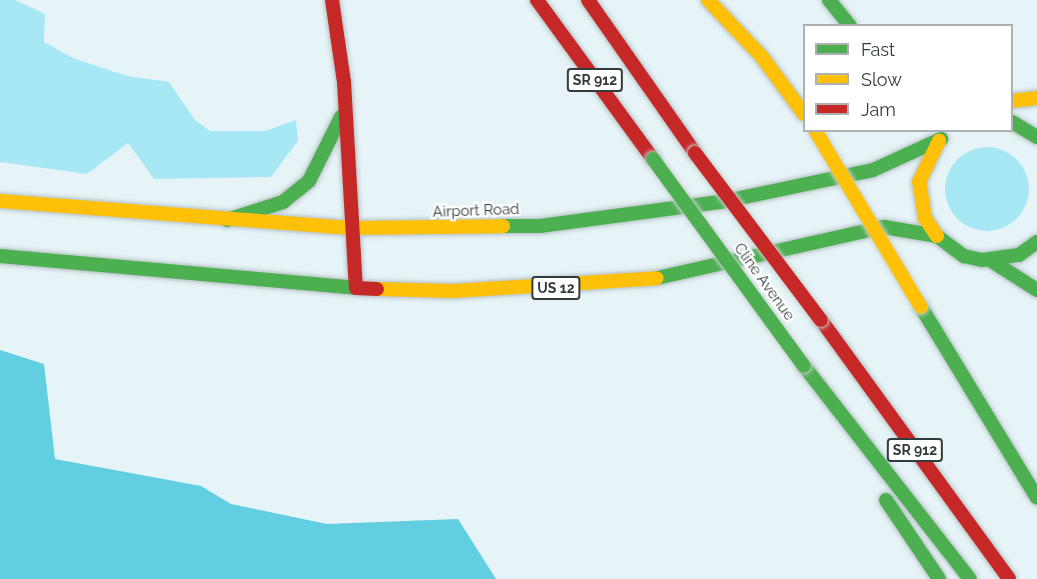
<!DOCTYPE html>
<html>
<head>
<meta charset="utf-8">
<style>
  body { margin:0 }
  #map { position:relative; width:1037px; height:579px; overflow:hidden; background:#e6f4f7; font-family:Raleway,sans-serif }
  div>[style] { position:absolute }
  .green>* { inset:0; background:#a8e8f5 }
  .round { border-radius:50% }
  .water>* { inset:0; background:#62cee1 }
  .roads { filter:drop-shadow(0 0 2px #b6c1c4) drop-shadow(0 0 2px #b6c1c4) }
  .fast>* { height:14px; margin:-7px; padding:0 7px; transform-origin:7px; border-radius:7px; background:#4caf50 }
  .slow>* { height:14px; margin:-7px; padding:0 7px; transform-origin:7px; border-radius:7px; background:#ffc107 }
  .jam>* { height:14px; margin:-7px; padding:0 7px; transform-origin:7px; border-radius:7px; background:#c62828 }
  .bridges { filter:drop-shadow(0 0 2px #c9d0d1) drop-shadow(0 0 2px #c9d0d1) }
  .fast-bridge>* { height:14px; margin:-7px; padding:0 7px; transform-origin:7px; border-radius:7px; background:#4caf50 }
  .slow-bridge>* { height:14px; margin:-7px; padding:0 7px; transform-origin:7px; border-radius:7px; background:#ffc107 }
  .jam-bridge>* { height:14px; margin:-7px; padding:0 7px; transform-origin:7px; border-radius:7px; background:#c62828 }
  span { translate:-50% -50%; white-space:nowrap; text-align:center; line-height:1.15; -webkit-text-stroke:4.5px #fff; paint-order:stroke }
  .shield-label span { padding:2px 4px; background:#fff; border:2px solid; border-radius:4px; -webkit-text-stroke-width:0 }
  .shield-label { font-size:14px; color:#313b3d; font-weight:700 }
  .street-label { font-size:15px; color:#313b3d }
  .legend { position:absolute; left:803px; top:24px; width:210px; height:108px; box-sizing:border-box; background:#fff; border:2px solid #adb1b1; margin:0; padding:8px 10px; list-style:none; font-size:18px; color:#313b3d }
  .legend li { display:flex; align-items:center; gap:12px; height:30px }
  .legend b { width:30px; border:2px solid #adb1b1 }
</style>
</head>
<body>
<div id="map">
  <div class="green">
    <i style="clip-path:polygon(0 0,15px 0,45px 14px,44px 42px,75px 59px,127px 76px,169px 82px,195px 120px,210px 131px,265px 131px,296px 120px,298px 141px,271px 177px,154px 179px,128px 143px,87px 174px,0 162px)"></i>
    <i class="round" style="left:945px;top:147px;width:84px;height:84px"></i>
  </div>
  <div class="water">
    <i style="clip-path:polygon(0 350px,44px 364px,55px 459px,201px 486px,231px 504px,327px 524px,458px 519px,496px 579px,0 579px)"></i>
  </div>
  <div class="roads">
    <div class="fast">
      <i style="left:829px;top:0;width:33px;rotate:51deg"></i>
      <i style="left:1012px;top:122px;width:29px;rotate:31deg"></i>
      <i style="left:227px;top:220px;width:59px;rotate:-17.8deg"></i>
      <i style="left:283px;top:202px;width:33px;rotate:-39deg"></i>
      <i style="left:309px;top:181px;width:72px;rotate:-63.4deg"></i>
      <i style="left:503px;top:226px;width:37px"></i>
      <i style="left:540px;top:226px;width:183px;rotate:-7.6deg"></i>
      <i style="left:721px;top:202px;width:155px;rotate:-11.9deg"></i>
      <i style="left:873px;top:170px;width:75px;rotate:-24.5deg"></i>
      <i style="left:0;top:256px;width:357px;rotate:5.1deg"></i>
      <i style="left:990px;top:260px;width:56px;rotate:32.6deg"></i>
      <i style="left:657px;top:278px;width:233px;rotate:-12.7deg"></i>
      <i style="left:884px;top:227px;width:54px;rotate:9.6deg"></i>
      <i style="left:937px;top:236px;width:34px;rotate:37deg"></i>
      <i style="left:964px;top:256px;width:18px;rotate:13deg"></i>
      <i style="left:982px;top:260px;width:37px;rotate:-8deg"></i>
      <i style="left:1019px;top:255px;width:22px;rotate:-36deg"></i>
      <i style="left:921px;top:307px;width:223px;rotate:58.7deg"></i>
      <i style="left:804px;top:366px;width:270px;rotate:52.1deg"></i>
      <i style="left:886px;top:500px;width:95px;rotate:56.1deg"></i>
    </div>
    <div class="slow">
      <i style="left:708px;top:0;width:79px;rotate:46.5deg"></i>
      <i style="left:762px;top:57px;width:71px;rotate:53.6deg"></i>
      <i style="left:1012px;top:101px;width:25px;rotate:-7deg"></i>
      <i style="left:0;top:201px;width:351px;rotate:4.4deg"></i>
      <i style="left:350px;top:228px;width:153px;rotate:-0.7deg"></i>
      <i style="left:937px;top:236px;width:22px;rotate:-124deg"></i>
      <i style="left:925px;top:218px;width:36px;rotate:-99deg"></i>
      <i style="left:919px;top:182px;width:46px;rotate:-64deg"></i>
      <i style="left:377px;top:289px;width:76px;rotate:1.5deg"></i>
      <i style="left:453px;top:291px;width:204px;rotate:-3.6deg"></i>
    </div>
    <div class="jam">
      <i style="left:332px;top:0;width:83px;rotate:81.7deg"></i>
      <i style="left:344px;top:82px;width:206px;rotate:86.7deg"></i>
      <i style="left:356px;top:288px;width:21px;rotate:3deg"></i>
      <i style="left:537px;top:0;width:197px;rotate:53.9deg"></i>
      <i style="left:588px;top:0;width:187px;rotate:55deg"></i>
      <i style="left:821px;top:320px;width:320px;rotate:54deg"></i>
    </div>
  </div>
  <div class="bridges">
    <div class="fast-bridge">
      <i style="left:653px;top:159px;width:256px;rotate:53.9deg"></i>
    </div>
    <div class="slow-bridge">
      <i style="left:815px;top:130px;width:206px;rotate:59.1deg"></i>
    </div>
    <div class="jam-bridge">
      <i style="left:695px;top:153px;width:209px;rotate:53deg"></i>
    </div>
  </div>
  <div class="shield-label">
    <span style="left:595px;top:80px">SR 912</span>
    <span style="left:556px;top:288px">US 12</span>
    <span style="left:915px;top:450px">SR 912</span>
  </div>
  <div class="street-label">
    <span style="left:476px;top:211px;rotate:-2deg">Airport Road</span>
    <span style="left:764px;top:282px;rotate:54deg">Cline Avenue</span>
  </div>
  <ul class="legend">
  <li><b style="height:8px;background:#4caf50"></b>Fast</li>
  <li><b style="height:8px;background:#ffc107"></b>Slow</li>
  <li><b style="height:8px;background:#c62828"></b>Jam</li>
  </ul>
</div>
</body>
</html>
